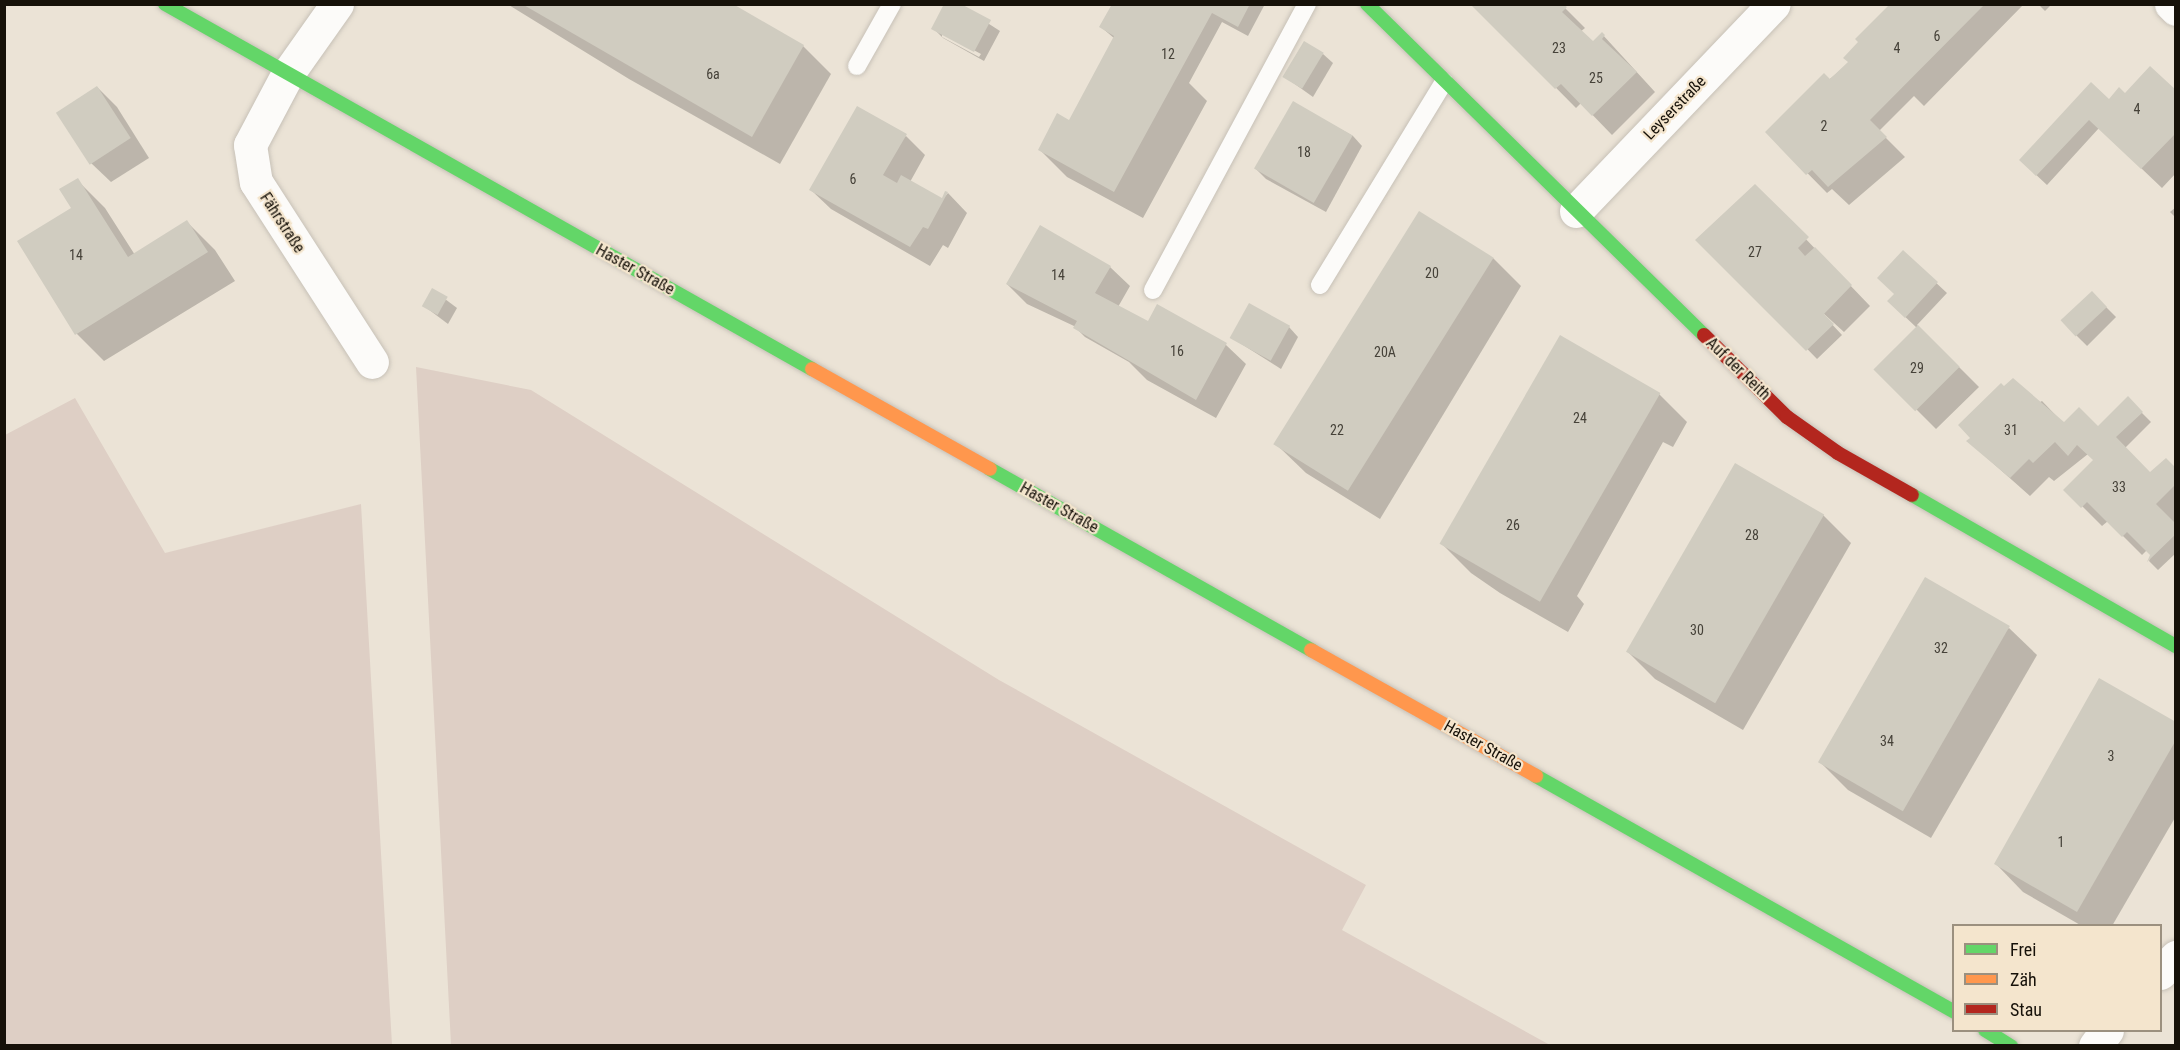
<!DOCTYPE html>
<html>
<head>
<meta charset="utf-8">
<style>
  body { margin:0 }
  #map { position:relative; width:2180px; height:1050px; overflow:hidden; background:#ebe3d6; font-family:"Roboto Condensed",sans-serif }
  div>[style] { position:absolute }
  .green>* { inset:0; background:#decfc5 }
  .shadow>* { inset:0; background:#0003; transform-origin:0 0 }
  .building>* { inset:0; background:#d0ccc0; transform-origin:0 0 }
  .roads { filter:drop-shadow(0 0 2px #c7c1b7) drop-shadow(0 0 2px #c7c1b7) }
  .lane>* { height:18px; margin:-9px; padding:0 9px; transform-origin:9px; border-radius:9px; background:#fcfbf9 }
  .street>* { height:33px; margin:-16.5px; padding:0 16.5px; transform-origin:16.5px; border-radius:16.5px; background:#fcfbf9 }
  .fast>* { height:14px; margin:-7px; padding:0 7px; transform-origin:7px; border-radius:7px; background:#63d668 }
  .slow>* { height:14px; margin:-7px; padding:0 7px; transform-origin:7px; border-radius:7px; background:#ff974d }
  .jam>* { height:14px; margin:-7px; padding:0 7px; transform-origin:7px; border-radius:7px; background:#b3261e }
  span { translate:-50% -50%; white-space:nowrap; text-align:center; line-height:1.15; -webkit-text-stroke:4.5px #f4e5cd; paint-order:stroke }
  .number-label { font-size:14px; color:#464239 }
  .number-label span { -webkit-text-stroke-width:0 }
  .street-label { font-size:16px; color:#161109 }
  .frame { position:absolute; inset:0; border:6px solid #161109; pointer-events:none }
  .legend { position:absolute; left:1952px; top:924px; width:210px; height:108px; box-sizing:border-box; background:#f4e5cd; border:2px solid #9b907f; margin:0; padding:8px 10px; list-style:none; font-size:18px; color:#161109 }
  .legend li { display:flex; align-items:center; gap:12px; height:30px }
  .legend b { width:30px; border:2px solid #9b907f }
</style>
</head>
<body>
<div id="map">
  <div class="green">
    <i style="clip-path:polygon(416px 367px,531px 390px,999px 680px,1366px 885px,1342px 930px,1550px 1045px,451px 1045px)"></i>
    <i style="clip-path:polygon(75px 398px,165px 553px,361px 504px,392px 1045px,5px 1045px,5px 435px)"></i>
  </div>
  <div class="shadow">
    <i style="clip-path:polygon(507px 4px,730px 4px,803px 46px,831px 74px,780px 164px,629px 79px)"></i>
    <i style="clip-path:polygon(evenodd,958px 4px,1000px 31px,984px 61px,943px 38px,933px 28px,958px 4px,942px 33px,981px 54px,979px 57px,942px 37px,942px 33px)"></i>
    <i style="clip-path:polygon(1114px 4px,1265px 4px,1248px 36px,1222px 22px,1189px 83px,1207px 101px,1143px 218px,1067px 177px,1039px 149px,1069px 122px,1115px 39px,1101px 27px)"></i>
    <i style="clip-path:polygon(1473px 4px,1563px 6px,1585px 28px,1580px 32px,1593px 43px,1602px 34px,1655px 92px,1612px 135px,1581px 103px,1576px 108px)"></i>
    <i style="clip-path:polygon(1893px 4px,2024px 4px,1924px 106px,1914px 96px,1879px 131px,1905px 157px,1849px 205px,1832px 189px,1827px 193px,1767px 132px,1850px 62px)"></i>
    <i style="clip-path:polygon(2038px 4px,2052px 4px,2045px 11px)"></i>
    <i style="clip-path:polygon(1323px 54px,1333px 63px,1313px 97px,1285px 77px)"></i>
    <i style="clip-path:polygon(97px 87px,117px 107px,149px 158px,111px 182px,91px 163px)"></i>
    <i style="clip-path:polygon(2176px 92px,2176px 173px,2162px 188px,2099px 128px,2047px 185px,2030px 169px,2109px 101px)"></i>
    <i style="clip-path:polygon(1293px 103px,1353px 136px,1362px 146px,1326px 212px,1266px 179px,1256px 169px)"></i>
    <i style="clip-path:polygon(906px 136px,925px 155px,910px 182px,942px 200px,948px 193px,967px 213px,948px 248px,943px 245px,930px 266px,831px 209px,811px 190px)"></i>
    <i style="clip-path:polygon(77px 180px,105px 208px,135px 255px,187px 222px,215px 250px,235px 281px,104px 361px,77px 334px,73px 208px)"></i>
    <i style="clip-path:polygon(1755px 186px,1870px 306px,1844px 332px,1813px 304px,1842px 335px,1817px 359px,1774px 315px)"></i>
    <i style="clip-path:polygon(2176px 207px,2176px 218px,2170px 212px)"></i>
    <i style="clip-path:polygon(1903px 252px,1947px 293px,1917px 325px,1979px 387px,1936px 429px,1876px 369px,1917px 328px,1899px 311px,1896px 294px)"></i>
    <i style="clip-path:polygon(1493px 258px,1521px 286px,1380px 519px,1306px 473px,1278px 446px)"></i>
    <i style="clip-path:polygon(1110px 267px,1130px 286px,1118px 307px,1148px 323px,1158px 306px,1226px 345px,1246px 364px,1216px 418px,1147px 380px,1129px 362px,1085px 337px,1074px 326px,1027px 304px,1007px 284px)"></i>
    <i style="clip-path:polygon(433px 290px,457px 308px,448px 324px,424px 306px)"></i>
    <i style="left:2092px;top:293px;width:34px;height:41px;rotate:45deg"></i>
    <i style="clip-path:polygon(1289px 327px,1298px 337px,1281px 369px,1232px 338px)"></i>
    <i style="clip-path:polygon(1659px 394px,1687px 422px,1673px 447px,1663px 442px,1577px 596px,1584px 604px,1568px 632px,1500px 593px,1471px 573px,1443px 545px)"></i>
    <i style="clip-path:polygon(2128px 399px,2151px 422px,2125px 448px,2151px 474px,2176px 469px,2176px 553px,2158px 570px,2149px 561px,2151px 555px,2147px 550px,2142px 555px,2108px 521px,2102px 526px,2065px 489px,2095px 460px,2088px 454px,2054px 481px,2049px 477px,2030px 496px,1968px 441px,2042px 401px,2065px 425px,2098px 428px)"></i>
    <i style="clip-path:polygon(1823px 515px,1851px 543px,1743px 730px,1655px 679px,1627px 651px)"></i>
    <i style="clip-path:polygon(2009px 628px,2037px 655px,1931px 838px,1848px 790px,1820px 762px)"></i>
    <i style="clip-path:polygon(2176px 724px,2176px 816px,2112px 926px,2082px 926px,2023px 892px,1996px 864px)"></i>
  </div>
  <div class="building">
    <i style="clip-path:polygon(522px 4px,733px 4px,804px 45px,752px 137px)"></i>
    <i style="clip-path:polygon(944px 4px,961px 4px,991px 20px,974px 52px,931px 29px)"></i>
    <i style="clip-path:polygon(1112px 4px,1250px 4px,1238px 27px,1212px 13px,1114px 192px,1038px 150px,1057px 113px,1069px 120px,1114px 36px,1099px 27px)"></i>
    <i style="clip-path:polygon(1470px 4px,1563px 4px,1567px 7px,1562px 12px,1593px 41px,1602px 32px,1605px 35px,1602px 39px,1637px 72px,1592px 116px,1561px 84px,1555px 89px)"></i>
    <i style="clip-path:polygon(1890px 4px,1985px 4px,1870px 120px,1887px 137px,1828px 187px,1812px 170px,1806px 175px,1765px 132px,1824px 73px,1830px 79px,1848px 62px,1843px 58px,1858px 42px,1855px 39px)"></i>
    <i style="left:1304px;top:41px;width:23px;height:42px;rotate:31deg"></i>
    <i style="clip-path:polygon(2150px 66px,2176px 90px,2176px 133px,2141px 169px,2089px 120px,2036px 176px,2019px 160px,2091px 82px,2109px 99px,2119px 87px,2125px 93px)"></i>
    <i style="left:97px;top:86px;width:62px;height:49px;rotate:57deg"></i>
    <i style="left:1293px;top:101px;width:69px;height:78px;rotate:30deg"></i>
    <i style="clip-path:polygon(857px 106px,907px 134px,883px 175px,897px 183px,901px 175px,942px 198px,945px 191px,948px 192px,928px 229px,923px 227px,910px 247px,809px 190px)"></i>
    <i style="clip-path:polygon(78px 178px,128px 257px,187px 220px,208px 252px,75px 335px,17px 241px,71px 208px,59px 189px)"></i>
    <i style="clip-path:polygon(1755px 184px,1809px 237px,1798px 248px,1805px 256px,1815px 247px,1852px 285px,1824px 314px,1834px 324px,1806px 351px,1695px 240px)"></i>
    <i style="left:1419px;top:211px;width:88px;height:275px;rotate:32deg"></i>
    <i style="clip-path:polygon(1040px 225px,1111px 266px,1095px 293px,1148px 321px,1157px 304px,1227px 343px,1196px 400px,1073px 328px,1077px 321px,1006px 284px)"></i>
    <i style="clip-path:polygon(1903px 250px,1938px 282px,1905px 318px,1887px 301px,1894px 294px,1877px 278px)"></i>
    <i style="left:432px;top:288px;width:18px;height:21px;rotate:29deg"></i>
    <i style="left:2092px;top:291px;width:22px;height:43px;rotate:47deg"></i>
    <i style="left:1249px;top:303px;width:47px;height:40px;rotate:29deg"></i>
    <i style="left:1918px;top:325px;width:59px;height:63px;rotate:45deg"></i>
    <i style="left:1560px;top:335px;width:116px;height:241px;rotate:30deg"></i>
    <i style="clip-path:polygon(2013px 378px,2064px 422px,2079px 407px,2098px 426px,2128px 396px,2143px 412px,2116px 437px,2150px 472px,2166px 458px,2176px 468px,2176px 484px,2156px 504px,2176px 524px,2176px 534px,2147px 562px,2150px 555px,2127px 532px,2122px 537px,2087px 502px,2081px 508px,2063px 490px,2093px 460px,2077px 445px,2068px 456px,2055px 442px,2033px 463px,2029px 459px,2010px 478px,1966px 441px,1970px 438px,1958px 425px,2001px 383px,2004px 386px)"></i>
    <i style="left:1735px;top:463px;width:103px;height:218px;rotate:30deg"></i>
    <i style="left:1925px;top:577px;width:98px;height:214px;rotate:30deg"></i>
    <i style="clip-path:polygon(2099px 678px,2176px 722px,2176px 740px,2077px 912px,1994px 864px)"></i>
  </div>
  <div class="roads">
    <div class="lane">
      <i style="left:857px;top:66px;width:71px;rotate:-60.6deg"></i>
      <i style="left:1320px;top:285px;width:238px;rotate:-58.6deg"></i>
      <i style="left:1153px;top:290px;width:325px;rotate:-61.7deg"></i>
    </div>
    <div class="street">
      <i style="left:337px;top:4px;width:87px;rotate:125.2deg"></i>
      <i style="left:287px;top:75px;width:79px;rotate:117.9deg"></i>
      <i style="left:250px;top:145px;width:37px;rotate:81deg"></i>
      <i style="left:256px;top:182px;width:214px;rotate:57.2deg"></i>
      <i style="left:2171px;top:4px;width:7px;rotate:45deg"></i>
      <i style="left:1576px;top:211px;width:286px;rotate:-46.3deg"></i>
      <i style="left:2160px;top:973px;width:23px;rotate:-45deg"></i>
      <i style="left:2095px;top:1046px;width:20px;rotate:-53deg"></i>
    </div>
    <div class="fast">
      <i style="left:165px;top:4px;width:743px;rotate:29.43deg"></i>
      <i style="left:1367px;top:4px;width:472px;rotate:44.5deg"></i>
      <i style="left:990px;top:469px;width:369px;rotate:29.4deg"></i>
      <i style="left:1912px;top:495px;width:304px;rotate:29.8deg"></i>
      <i style="left:1536px;top:776px;width:480px;rotate:29.4deg"></i>
      <i style="left:1985px;top:1030px;width:31px;rotate:32deg"></i>
    </div>
    <div class="slow">
      <i style="left:812px;top:369px;width:204px;rotate:29.3deg"></i>
      <i style="left:1311px;top:650px;width:258px;rotate:29.2deg"></i>
    </div>
    <div class="jam">
      <i style="left:1704px;top:335px;width:117px;rotate:44.7deg"></i>
      <i style="left:1787px;top:417px;width:62px;rotate:35.2deg"></i>
      <i style="left:1838px;top:453px;width:85px;rotate:29.6deg"></i>
    </div>
  </div>
  <div class="number-label">
    <span style="left:1937px;top:36px">6</span>
    <span style="left:1559px;top:48px">23</span>
    <span style="left:1897px;top:48px">4</span>
    <span style="left:1168px;top:54px">12</span>
    <span style="left:713px;top:74px">6a</span>
    <span style="left:1596px;top:78px">25</span>
    <span style="left:2137px;top:109px">4</span>
    <span style="left:1824px;top:126px">2</span>
    <span style="left:1304px;top:152px">18</span>
    <span style="left:853px;top:179px">6</span>
    <span style="left:1755px;top:252px">27</span>
    <span style="left:76px;top:255px">14</span>
    <span style="left:1432px;top:273px">20</span>
    <span style="left:1058px;top:275px">14</span>
    <span style="left:1177px;top:351px">16</span>
    <span style="left:1385px;top:352px">20A</span>
    <span style="left:1917px;top:368px">29</span>
    <span style="left:1580px;top:418px">24</span>
    <span style="left:1337px;top:430px">22</span>
    <span style="left:2011px;top:430px">31</span>
    <span style="left:2119px;top:487px">33</span>
    <span style="left:1513px;top:525px">26</span>
    <span style="left:1752px;top:535px">28</span>
    <span style="left:1697px;top:630px">30</span>
    <span style="left:1941px;top:648px">32</span>
    <span style="left:1887px;top:741px">34</span>
    <span style="left:2111px;top:756px">3</span>
    <span style="left:2061px;top:842px">1</span>
  </div>
  <div class="street-label">
    <span style="left:1675px;top:108px;rotate:-46deg">Leyserstraße</span>
    <span style="left:282px;top:223px;rotate:57deg">Fährstraße</span>
    <span style="left:635px;top:270px;rotate:29deg">Haster Straße</span>
    <span style="left:1738px;top:369px;rotate:44deg">Auf der Reith</span>
    <span style="left:1059px;top:508px;rotate:29deg">Haster Straße</span>
    <span style="left:1483px;top:746px;rotate:29deg">Haster Straße</span>
  </div>
  <div class="frame"></div>
  <ul class="legend">
  <li><b style="height:8px;background:#63d668"></b>Frei</li>
  <li><b style="height:8px;background:#ff974d"></b>Zäh</li>
  <li><b style="height:8px;background:#b3261e"></b>Stau</li>
  </ul>
</div>
</body>
</html>
